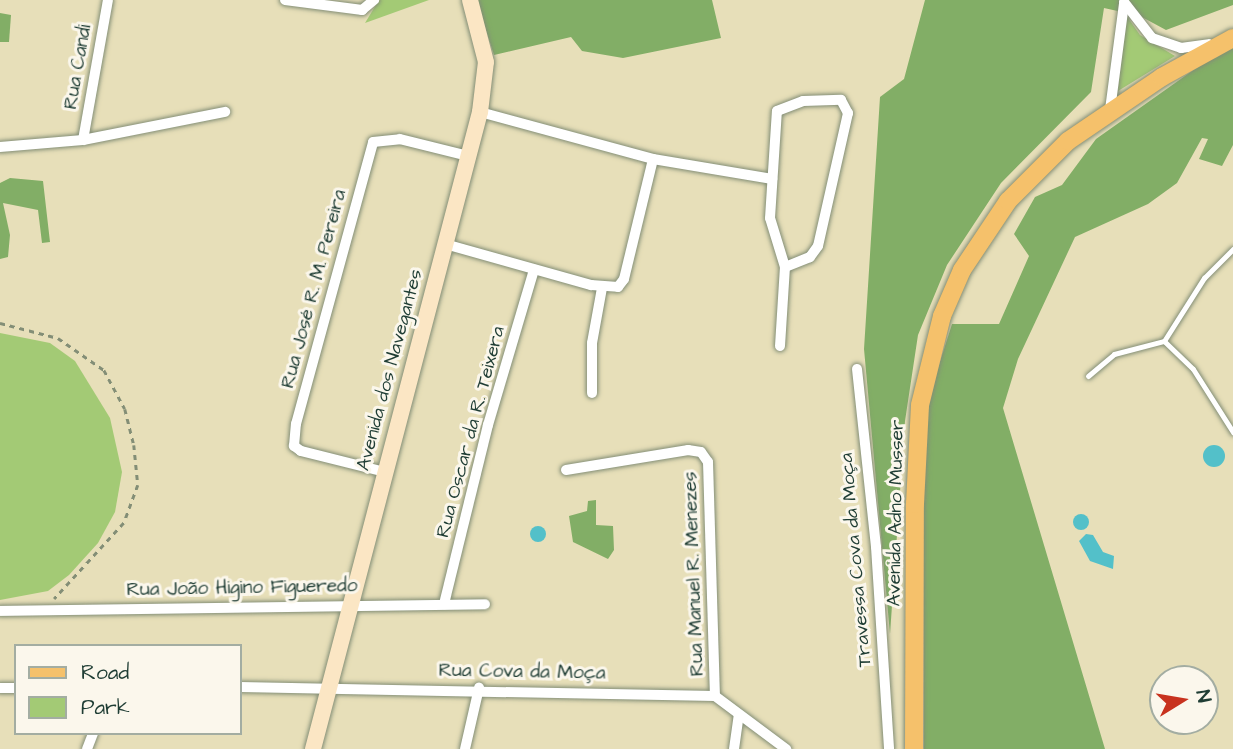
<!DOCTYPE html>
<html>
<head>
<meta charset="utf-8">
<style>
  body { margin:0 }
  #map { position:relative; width:1233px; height:749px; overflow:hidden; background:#e7dfb9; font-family:"Architects Daughter",sans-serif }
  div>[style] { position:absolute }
  .green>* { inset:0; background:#a3ca75 }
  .forest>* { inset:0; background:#82ae66 }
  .water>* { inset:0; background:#53c0c9 }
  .round { border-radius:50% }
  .path>* { height:2.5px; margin-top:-1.25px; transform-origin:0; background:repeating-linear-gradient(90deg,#838e76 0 5px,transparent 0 10px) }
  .roads { filter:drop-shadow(0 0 2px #838e76) drop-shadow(0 0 2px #838e76) }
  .lane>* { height:5px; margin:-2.5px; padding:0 2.5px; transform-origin:2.5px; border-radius:2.5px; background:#fff }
  .street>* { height:10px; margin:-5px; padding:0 5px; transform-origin:5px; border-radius:5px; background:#fff }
  .secondary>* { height:16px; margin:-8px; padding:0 8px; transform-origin:8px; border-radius:8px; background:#fbe6c4 }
  .primary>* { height:18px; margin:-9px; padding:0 9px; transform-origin:9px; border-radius:9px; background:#f5c16b }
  span { translate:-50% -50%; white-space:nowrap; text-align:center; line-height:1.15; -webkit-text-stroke:6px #fbf7ec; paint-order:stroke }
  .street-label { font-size:19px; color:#1f3d34 }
  .legend { position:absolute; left:14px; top:644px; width:228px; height:91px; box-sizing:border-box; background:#fbf7ec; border:2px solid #a3ada2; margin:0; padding:9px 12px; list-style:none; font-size:21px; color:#1f3d34 }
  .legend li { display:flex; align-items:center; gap:14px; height:35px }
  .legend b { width:35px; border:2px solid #a3ada2 }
  .north { position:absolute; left:1149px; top:665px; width:70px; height:70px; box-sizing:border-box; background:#fbf7ec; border:2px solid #a3ada2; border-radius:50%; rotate:79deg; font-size:19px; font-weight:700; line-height:28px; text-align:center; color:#1f3d34 }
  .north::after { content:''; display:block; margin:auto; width:24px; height:32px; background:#c8321e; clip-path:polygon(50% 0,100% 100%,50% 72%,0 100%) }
</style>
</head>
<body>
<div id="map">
  <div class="green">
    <i style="clip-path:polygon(379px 0,429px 0,365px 23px)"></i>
    <i style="clip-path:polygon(1126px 15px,1140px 35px,1175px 56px,1118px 91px)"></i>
    <i style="clip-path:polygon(0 333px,50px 343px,75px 361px,110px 418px,122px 472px,115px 512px,98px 543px,69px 575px,48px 591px,0 600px)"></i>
  </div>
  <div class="forest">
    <i style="clip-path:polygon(476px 0,712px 0,721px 38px,623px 58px,582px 51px,571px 37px,494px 55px)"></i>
    <i style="clip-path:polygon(925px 0,1233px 0,1233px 5px,1166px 30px,1140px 16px,1104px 8px,1091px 92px,1001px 183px,947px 265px,918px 335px,905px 421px,890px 634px,864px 349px,880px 97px,904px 79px)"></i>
    <i style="clip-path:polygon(0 13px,11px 15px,9px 42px,0 42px)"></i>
    <i style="clip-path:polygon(1233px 42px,1233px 145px,1222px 166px,1199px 159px,1208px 139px,1202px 138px,1177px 183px,1148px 204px,1075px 237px,1018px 359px,1003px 408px,1105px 749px,924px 749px,924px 454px,930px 393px,952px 324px,999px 324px,1029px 256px,1014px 234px,1035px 197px,1062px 185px,1096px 139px)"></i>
    <i style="clip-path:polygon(10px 178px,43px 181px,50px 242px,42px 243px,38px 210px,3px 203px,10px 235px,8px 257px,0 259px,0 183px)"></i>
    <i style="clip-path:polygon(596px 500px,596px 525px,613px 526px,614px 550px,608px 559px,573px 542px,569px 516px,587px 511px,588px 501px)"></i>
  </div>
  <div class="water">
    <i class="round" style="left:1203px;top:445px;width:22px;height:22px"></i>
    <i class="round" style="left:1073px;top:514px;width:16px;height:16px"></i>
    <i class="round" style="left:530px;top:526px;width:16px;height:16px"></i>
    <i style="clip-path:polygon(1086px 534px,1093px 535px,1103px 552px,1114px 556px,1113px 569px,1090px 561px,1079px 541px)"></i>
  </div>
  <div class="path">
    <i style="left:0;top:323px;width:60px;rotate:14.5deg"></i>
    <i style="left:58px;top:338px;width:56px;rotate:34.8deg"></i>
    <i style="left:104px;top:370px;width:44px;rotate:61.7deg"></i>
    <i style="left:125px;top:409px;width:37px;rotate:76deg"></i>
    <i style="left:134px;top:445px;width:40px;rotate:84.3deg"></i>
    <i style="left:138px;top:485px;width:40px;rotate:110.2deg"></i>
    <i style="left:124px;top:523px;width:103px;rotate:132.6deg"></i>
  </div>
  <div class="roads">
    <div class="lane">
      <i style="left:1164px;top:341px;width:75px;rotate:-57.6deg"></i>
      <i style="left:1204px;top:278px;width:41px;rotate:-45deg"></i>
      <i style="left:1088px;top:376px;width:34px;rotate:-40deg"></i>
      <i style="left:1114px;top:354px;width:52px;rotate:-14.6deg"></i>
      <i style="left:1164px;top:341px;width:40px;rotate:44deg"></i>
      <i style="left:1193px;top:369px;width:75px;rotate:57.6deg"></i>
    </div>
    <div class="street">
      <i style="left:285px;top:0;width:78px;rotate:7.4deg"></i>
      <i style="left:362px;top:10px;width:16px;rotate:-40deg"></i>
      <i style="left:1124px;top:2px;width:46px;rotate:52.1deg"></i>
      <i style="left:1152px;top:38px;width:31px;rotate:19deg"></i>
      <i style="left:1181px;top:48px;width:28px;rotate:-8deg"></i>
      <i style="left:1110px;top:110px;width:108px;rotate:-82.5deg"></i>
      <i style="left:480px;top:112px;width:179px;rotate:15.2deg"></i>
      <i style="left:653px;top:159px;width:121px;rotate:9.5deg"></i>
      <i style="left:83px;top:140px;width:142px;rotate:-79.9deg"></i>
      <i style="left:0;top:147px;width:83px;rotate:-4.8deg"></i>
      <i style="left:83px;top:140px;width:145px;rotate:-11.2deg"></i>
      <i style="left:445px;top:244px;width:152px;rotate:15.7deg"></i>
      <i style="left:591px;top:285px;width:27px;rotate:4deg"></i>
      <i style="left:618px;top:287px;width:10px;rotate:-53deg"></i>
      <i style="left:624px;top:279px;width:123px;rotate:-76.4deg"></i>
      <i style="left:780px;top:346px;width:79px;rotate:-86.4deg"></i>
      <i style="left:785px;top:267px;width:51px;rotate:-107deg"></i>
      <i style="left:770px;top:218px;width:107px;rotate:-86.3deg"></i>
      <i style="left:777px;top:111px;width:28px;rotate:-21deg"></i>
      <i style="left:803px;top:101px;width:38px;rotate:-2deg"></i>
      <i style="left:841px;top:100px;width:15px;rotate:62deg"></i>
      <i style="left:848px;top:113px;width:136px;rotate:102.7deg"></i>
      <i style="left:818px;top:246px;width:14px;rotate:126deg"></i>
      <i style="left:810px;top:257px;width:27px;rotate:158deg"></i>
      <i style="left:857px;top:369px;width:179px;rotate:83.9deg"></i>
      <i style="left:876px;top:547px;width:202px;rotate:86.3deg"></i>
      <i style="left:592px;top:393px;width:50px;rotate:-90deg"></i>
      <i style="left:592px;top:343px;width:56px;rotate:-79.7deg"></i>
      <i style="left:566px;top:470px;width:124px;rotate:-9.3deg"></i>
      <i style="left:688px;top:450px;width:13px;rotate:9deg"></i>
      <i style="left:701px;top:452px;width:12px;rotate:55deg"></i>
      <i style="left:708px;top:462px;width:234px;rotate:88.3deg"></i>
      <i style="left:385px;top:472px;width:87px;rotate:-166deg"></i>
      <i style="left:301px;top:451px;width:9px;rotate:-144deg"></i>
      <i style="left:294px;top:446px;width:22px;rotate:-85deg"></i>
      <i style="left:296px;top:424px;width:292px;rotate:-74.7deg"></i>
      <i style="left:373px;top:142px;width:27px;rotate:-6deg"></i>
      <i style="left:400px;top:139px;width:70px;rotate:14deg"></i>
      <i style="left:444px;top:604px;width:184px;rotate:-76.2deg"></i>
      <i style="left:488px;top:425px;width:162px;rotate:-73.5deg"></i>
      <i style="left:0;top:611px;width:485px;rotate:-0.8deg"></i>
      <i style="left:240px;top:687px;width:475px;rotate:1.1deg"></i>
      <i style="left:715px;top:696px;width:89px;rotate:36.7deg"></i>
      <i style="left:0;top:688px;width:16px"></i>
      <i style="left:87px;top:749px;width:17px;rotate:-69deg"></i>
      <i style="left:465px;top:749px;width:63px;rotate:-77.1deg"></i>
      <i style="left:734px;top:749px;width:35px;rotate:-82deg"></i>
    </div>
    <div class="secondary">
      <i style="left:313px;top:749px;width:659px;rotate:-75.31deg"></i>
      <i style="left:480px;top:112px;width:50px;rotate:-83.2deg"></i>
      <i style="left:486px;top:62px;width:64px;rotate:-104.5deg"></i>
    </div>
    <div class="primary">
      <i style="left:914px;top:749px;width:245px;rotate:-89.8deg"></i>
      <i style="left:915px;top:504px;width:99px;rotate:-87.1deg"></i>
      <i style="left:920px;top:405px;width:92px;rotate:-76.1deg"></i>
      <i style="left:942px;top:316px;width:50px;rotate:-66.5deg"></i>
      <i style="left:962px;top:270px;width:83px;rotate:-56.3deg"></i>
      <i style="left:1008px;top:201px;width:85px;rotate:-45deg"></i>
      <i style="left:1068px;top:141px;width:114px;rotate:-34.2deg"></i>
      <i style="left:1162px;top:77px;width:81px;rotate:-28.8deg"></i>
    </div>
  </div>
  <div class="street-label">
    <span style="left:78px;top:67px;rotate:-80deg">Rua Candi</span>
    <span style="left:314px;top:289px;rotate:-75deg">Rua José R. M. Pereira</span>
    <span style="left:390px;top:370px;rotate:-75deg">Avenida dos Navegantes</span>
    <span style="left:471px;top:432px;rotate:-75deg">Rua Oscar da R. Teixera</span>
    <span style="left:896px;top:513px;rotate:-89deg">Avenida Adno Musser</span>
    <span style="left:856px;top:560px;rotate:-95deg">Travessa Cova da Moça</span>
    <span style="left:694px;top:574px;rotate:-92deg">Rua Manuel R. Menezes</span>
    <span style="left:242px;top:588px;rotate:-1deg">Rua João Higino Figueredo</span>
    <span style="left:522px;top:672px;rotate:1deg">Rua Cova da Moça</span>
  </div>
  <ul class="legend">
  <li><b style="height:9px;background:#f5c16b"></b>Road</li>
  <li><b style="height:19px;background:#a3ca75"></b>Park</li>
  </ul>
  <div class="north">N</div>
</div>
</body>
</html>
